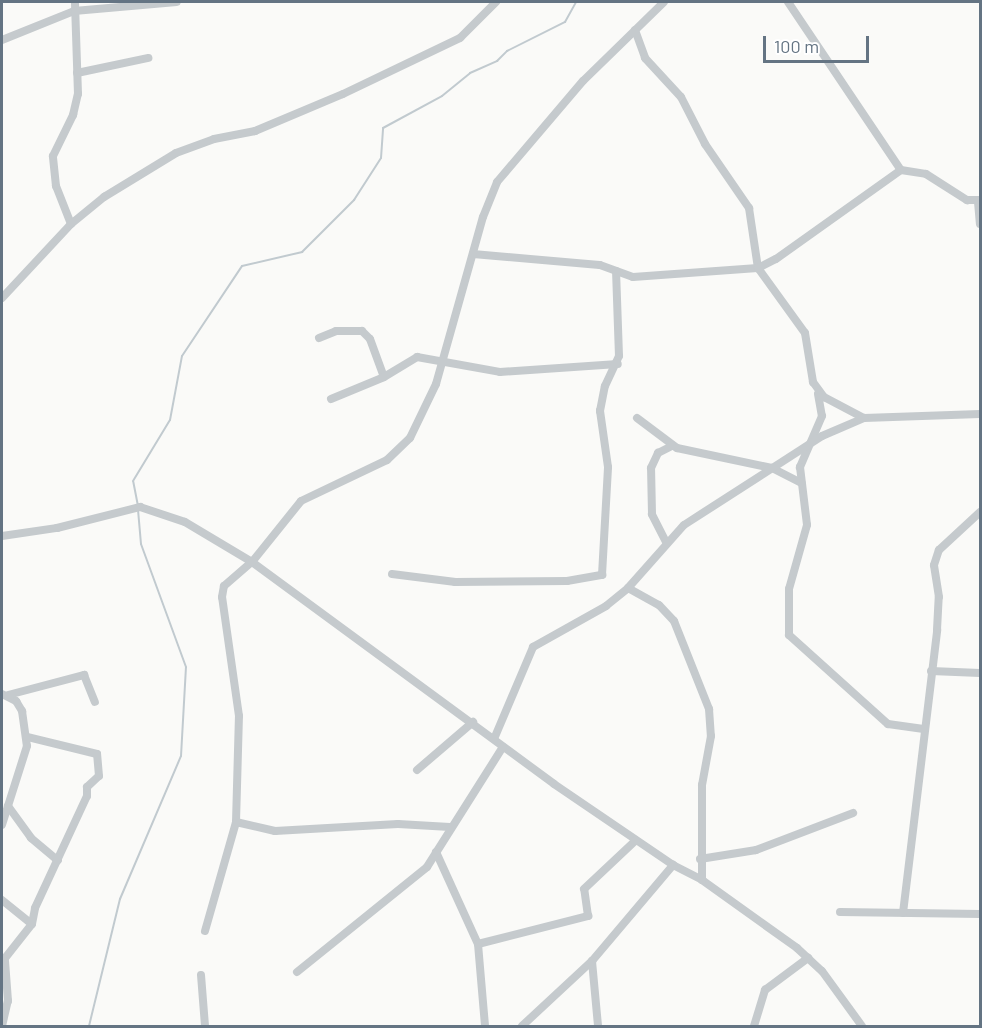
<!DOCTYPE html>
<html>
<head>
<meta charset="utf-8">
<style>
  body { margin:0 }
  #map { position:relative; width:982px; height:1028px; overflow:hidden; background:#fafaf8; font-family:Barlow,sans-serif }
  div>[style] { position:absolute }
  .stream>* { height:2px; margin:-1px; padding:0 1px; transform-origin:1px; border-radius:1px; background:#c1cacf }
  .street>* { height:8px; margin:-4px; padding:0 4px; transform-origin:4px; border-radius:4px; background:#c5cacd }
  span { translate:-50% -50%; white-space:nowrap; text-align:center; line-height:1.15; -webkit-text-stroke:6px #fff; paint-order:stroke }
  .frame { position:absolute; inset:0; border:3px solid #647483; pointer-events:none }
  .scale { position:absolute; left:763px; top:36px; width:106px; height:27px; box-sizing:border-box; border:3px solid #647483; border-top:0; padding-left:8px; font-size:18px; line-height:21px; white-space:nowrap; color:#647483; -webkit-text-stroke:4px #fff; paint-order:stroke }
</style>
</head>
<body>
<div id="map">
  <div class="stream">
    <i style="left:138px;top:506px;width:25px;rotate:-101deg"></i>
    <i style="left:133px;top:481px;width:71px;rotate:-58.8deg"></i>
    <i style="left:170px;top:420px;width:65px;rotate:-79.4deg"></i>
    <i style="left:182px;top:356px;width:108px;rotate:-56.3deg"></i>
    <i style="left:242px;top:266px;width:62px;rotate:-13.1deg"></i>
    <i style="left:302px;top:252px;width:74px;rotate:-45deg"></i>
    <i style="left:354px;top:200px;width:50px;rotate:-57.3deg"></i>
    <i style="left:381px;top:158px;width:30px;rotate:-86deg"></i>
    <i style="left:383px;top:128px;width:67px;rotate:-28.5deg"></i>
    <i style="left:442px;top:96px;width:36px;rotate:-39deg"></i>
    <i style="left:470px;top:73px;width:30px;rotate:-24deg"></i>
    <i style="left:497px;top:61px;width:14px;rotate:-45deg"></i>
    <i style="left:507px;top:51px;width:65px;rotate:-26.6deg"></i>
    <i style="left:565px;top:22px;width:23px;rotate:-61deg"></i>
    <i style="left:89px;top:1026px;width:131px;rotate:-76.3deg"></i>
    <i style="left:120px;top:899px;width:155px;rotate:-66.9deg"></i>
    <i style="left:181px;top:756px;width:89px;rotate:-86.8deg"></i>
    <i style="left:186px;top:667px;width:131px;rotate:-110.1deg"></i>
    <i style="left:141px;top:544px;width:33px;rotate:-95deg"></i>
  </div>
  <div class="street">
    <i style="left:788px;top:2px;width:202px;rotate:56.1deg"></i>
    <i style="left:635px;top:30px;width:30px;rotate:70deg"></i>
    <i style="left:645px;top:58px;width:53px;rotate:47.3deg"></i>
    <i style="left:681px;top:97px;width:53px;rotate:62.9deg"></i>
    <i style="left:705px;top:144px;width:78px;rotate:55.5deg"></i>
    <i style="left:749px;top:208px;width:61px;rotate:81.5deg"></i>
    <i style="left:758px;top:268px;width:80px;rotate:54.1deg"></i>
    <i style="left:805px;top:333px;width:50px;rotate:80.7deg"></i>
    <i style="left:813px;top:382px;width:19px;rotate:54deg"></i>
    <i style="left:824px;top:397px;width:45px;rotate:27.7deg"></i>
    <i style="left:864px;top:418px;width:116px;rotate:-2deg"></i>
    <i style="left:2px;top:40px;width:78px;rotate:-21.9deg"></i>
    <i style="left:74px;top:11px;width:103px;rotate:-5deg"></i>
    <i style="left:77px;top:73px;width:73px;rotate:-11.9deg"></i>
    <i style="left:978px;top:202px;width:22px;rotate:85deg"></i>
    <i style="left:71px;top:224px;width:41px;rotate:-111.5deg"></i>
    <i style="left:56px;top:186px;width:30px;rotate:-96deg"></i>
    <i style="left:53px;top:156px;width:46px;rotate:-64deg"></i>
    <i style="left:73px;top:115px;width:22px;rotate:-77deg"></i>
    <i style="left:78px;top:94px;width:92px;rotate:-91.9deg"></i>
    <i style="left:473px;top:254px;width:127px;rotate:5deg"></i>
    <i style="left:600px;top:265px;width:35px;rotate:20deg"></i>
    <i style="left:633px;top:277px;width:125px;rotate:-4.1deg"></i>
    <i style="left:758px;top:268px;width:20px;rotate:-27deg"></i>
    <i style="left:776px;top:259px;width:153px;rotate:-35.5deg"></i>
    <i style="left:901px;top:170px;width:25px;rotate:9deg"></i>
    <i style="left:926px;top:174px;width:49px;rotate:32.4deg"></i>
    <i style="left:967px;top:200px;width:13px"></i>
    <i style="left:2px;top:298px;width:101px;rotate:-47deg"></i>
    <i style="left:71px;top:224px;width:43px;rotate:-39.3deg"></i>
    <i style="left:104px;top:197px;width:84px;rotate:-31.4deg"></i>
    <i style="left:176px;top:153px;width:40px;rotate:-20.2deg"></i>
    <i style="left:214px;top:139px;width:42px;rotate:-11deg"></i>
    <i style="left:255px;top:131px;width:95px;rotate:-22.8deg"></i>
    <i style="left:343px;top:94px;width:130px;rotate:-25.6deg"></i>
    <i style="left:460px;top:38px;width:51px;rotate:-45deg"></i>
    <i style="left:319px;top:338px;width:18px;rotate:-22deg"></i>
    <i style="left:336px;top:331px;width:26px"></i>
    <i style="left:362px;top:331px;width:11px;rotate:45deg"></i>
    <i style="left:370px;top:339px;width:40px;rotate:69.8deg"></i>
    <i style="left:818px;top:394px;width:22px;rotate:80deg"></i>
    <i style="left:822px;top:416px;width:56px;rotate:113.3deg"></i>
    <i style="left:800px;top:467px;width:58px;rotate:83.1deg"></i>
    <i style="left:807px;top:525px;width:66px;rotate:105.7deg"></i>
    <i style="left:789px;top:589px;width:46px;rotate:90deg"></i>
    <i style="left:789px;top:635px;width:133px;rotate:42deg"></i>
    <i style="left:888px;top:724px;width:36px;rotate:8deg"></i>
    <i style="left:331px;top:399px;width:57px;rotate:-22.5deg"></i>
    <i style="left:384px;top:377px;width:39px;rotate:-31deg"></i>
    <i style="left:417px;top:357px;width:84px;rotate:10.2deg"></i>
    <i style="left:500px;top:372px;width:118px;rotate:-3.9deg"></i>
    <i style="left:637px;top:418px;width:50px;rotate:36.9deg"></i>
    <i style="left:677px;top:448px;width:97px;rotate:11.9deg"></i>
    <i style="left:772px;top:468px;width:33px;rotate:27deg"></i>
    <i style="left:2px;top:536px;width:56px;rotate:-8.3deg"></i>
    <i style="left:57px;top:528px;width:86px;rotate:-14.2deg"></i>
    <i style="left:140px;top:507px;width:47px;rotate:18.4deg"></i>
    <i style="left:185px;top:522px;width:78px;rotate:30.8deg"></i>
    <i style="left:252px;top:562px;width:375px;rotate:36.3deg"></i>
    <i style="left:554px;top:784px;width:144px;rotate:34.2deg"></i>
    <i style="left:673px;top:865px;width:33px;rotate:27deg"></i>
    <i style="left:702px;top:880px;width:117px;rotate:35.6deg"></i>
    <i style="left:797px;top:948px;width:34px;rotate:43deg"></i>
    <i style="left:822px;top:971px;width:68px;rotate:54deg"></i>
    <i style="left:666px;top:542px;width:31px;rotate:-117deg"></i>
    <i style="left:652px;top:514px;width:46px;rotate:-91.2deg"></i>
    <i style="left:651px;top:468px;width:17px;rotate:-65deg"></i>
    <i style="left:658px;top:453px;width:16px;rotate:-27deg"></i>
    <i style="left:392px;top:574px;width:64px;rotate:7.2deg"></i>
    <i style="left:455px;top:582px;width:112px;rotate:-0.5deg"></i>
    <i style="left:567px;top:581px;width:36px;rotate:-10deg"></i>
    <i style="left:602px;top:575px;width:108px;rotate:-86.8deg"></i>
    <i style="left:608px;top:467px;width:57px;rotate:-98.1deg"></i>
    <i style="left:600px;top:411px;width:25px;rotate:-79deg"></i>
    <i style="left:605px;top:386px;width:33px;rotate:-65deg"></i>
    <i style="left:619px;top:356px;width:85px;rotate:-92deg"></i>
    <i style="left:628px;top:588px;width:35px;rotate:29deg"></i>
    <i style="left:659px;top:605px;width:22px;rotate:47deg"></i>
    <i style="left:674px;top:621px;width:95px;rotate:68.3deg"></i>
    <i style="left:709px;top:709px;width:27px;rotate:86deg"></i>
    <i style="left:711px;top:736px;width:50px;rotate:100.4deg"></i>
    <i style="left:702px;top:785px;width:95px;rotate:90deg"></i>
    <i style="left:931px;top:671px;width:49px;rotate:2.3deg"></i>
    <i style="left:2px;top:694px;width:16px;rotate:27deg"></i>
    <i style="left:16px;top:701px;width:12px;rotate:59deg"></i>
    <i style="left:22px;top:711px;width:35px;rotate:82deg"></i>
    <i style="left:27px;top:746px;width:83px;rotate:107.6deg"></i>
    <i style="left:8px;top:695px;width:79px;rotate:-14.7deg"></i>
    <i style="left:84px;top:675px;width:29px;rotate:68deg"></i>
    <i style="left:494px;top:739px;width:100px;rotate:-67deg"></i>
    <i style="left:533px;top:647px;width:84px;rotate:-29.3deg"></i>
    <i style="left:606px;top:606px;width:28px;rotate:-39deg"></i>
    <i style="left:628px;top:588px;width:84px;rotate:-48.4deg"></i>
    <i style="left:684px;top:525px;width:164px;rotate:-32.8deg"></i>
    <i style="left:822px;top:436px;width:46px;rotate:-23.2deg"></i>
    <i style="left:417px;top:770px;width:74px;rotate:-40.6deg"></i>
    <i style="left:8px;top:806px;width:39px;rotate:54deg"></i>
    <i style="left:31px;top:838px;width:35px;rotate:40deg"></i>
    <i style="left:236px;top:822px;width:40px;rotate:13deg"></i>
    <i style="left:275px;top:831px;width:123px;rotate:-3.3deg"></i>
    <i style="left:398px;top:824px;width:52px;rotate:3.3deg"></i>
    <i style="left:436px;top:852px;width:101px;rotate:65.5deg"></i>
    <i style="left:478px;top:944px;width:82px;rotate:85.1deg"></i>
    <i style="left:700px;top:859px;width:57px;rotate:-9.1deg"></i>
    <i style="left:756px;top:850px;width:104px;rotate:-20.9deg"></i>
    <i style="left:2px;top:900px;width:38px;rotate:39deg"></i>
    <i style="left:840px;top:912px;width:140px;rotate:0.8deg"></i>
    <i style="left:903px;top:913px;width:285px;rotate:-83.1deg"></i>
    <i style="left:937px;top:630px;width:33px;rotate:-87deg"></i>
    <i style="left:939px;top:597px;width:32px;rotate:-99deg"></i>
    <i style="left:934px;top:565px;width:16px;rotate:-72deg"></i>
    <i style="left:939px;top:550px;width:56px;rotate:-42.8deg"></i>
    <i style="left:205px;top:931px;width:113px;rotate:-74.1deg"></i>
    <i style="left:236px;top:822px;width:106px;rotate:-88.4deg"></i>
    <i style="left:239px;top:716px;width:120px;rotate:-98.1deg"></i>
    <i style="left:222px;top:597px;width:11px;rotate:-80deg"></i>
    <i style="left:224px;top:586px;width:37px;rotate:-41deg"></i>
    <i style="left:252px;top:562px;width:78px;rotate:-51.2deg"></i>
    <i style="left:301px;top:501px;width:95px;rotate:-25.5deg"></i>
    <i style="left:387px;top:460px;width:32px;rotate:-44deg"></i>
    <i style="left:410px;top:438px;width:60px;rotate:-64.3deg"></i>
    <i style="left:436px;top:384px;width:173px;rotate:-74.3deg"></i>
    <i style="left:483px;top:217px;width:38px;rotate:-68deg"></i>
    <i style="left:497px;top:182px;width:133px;rotate:-49.6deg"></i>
    <i style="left:583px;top:81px;width:113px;rotate:-44.3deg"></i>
    <i style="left:478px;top:944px;width:114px;rotate:-14.3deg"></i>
    <i style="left:588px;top:916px;width:27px;rotate:-98deg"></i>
    <i style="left:584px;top:889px;width:71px;rotate:-43.3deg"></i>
    <i style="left:592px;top:961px;width:65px;rotate:84.7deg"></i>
    <i style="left:2px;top:962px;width:48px;rotate:-51.7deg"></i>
    <i style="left:32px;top:924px;width:16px;rotate:-79deg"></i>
    <i style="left:35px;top:908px;width:123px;rotate:-65.1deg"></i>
    <i style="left:87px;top:796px;width:9px;rotate:-90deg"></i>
    <i style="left:87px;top:787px;width:16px;rotate:-43deg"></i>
    <i style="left:99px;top:776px;width:22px;rotate:-95deg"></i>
    <i style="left:97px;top:754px;width:72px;rotate:-166.3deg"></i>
    <i style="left:297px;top:972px;width:167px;rotate:-38.9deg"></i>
    <i style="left:427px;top:867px;width:142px;rotate:-57.7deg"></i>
    <i style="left:201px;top:975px;width:51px;rotate:85.5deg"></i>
    <i style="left:2px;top:1026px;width:26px;rotate:-77deg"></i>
    <i style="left:8px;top:1001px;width:40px;rotate:-94.3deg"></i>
    <i style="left:522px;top:1026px;width:96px;rotate:-42.9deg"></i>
    <i style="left:592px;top:961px;width:126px;rotate:-49.8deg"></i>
    <i style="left:754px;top:1026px;width:38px;rotate:-73deg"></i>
    <i style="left:765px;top:990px;width:54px;rotate:-36.7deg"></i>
  </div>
  <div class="frame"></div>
  <div class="scale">100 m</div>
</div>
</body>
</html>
